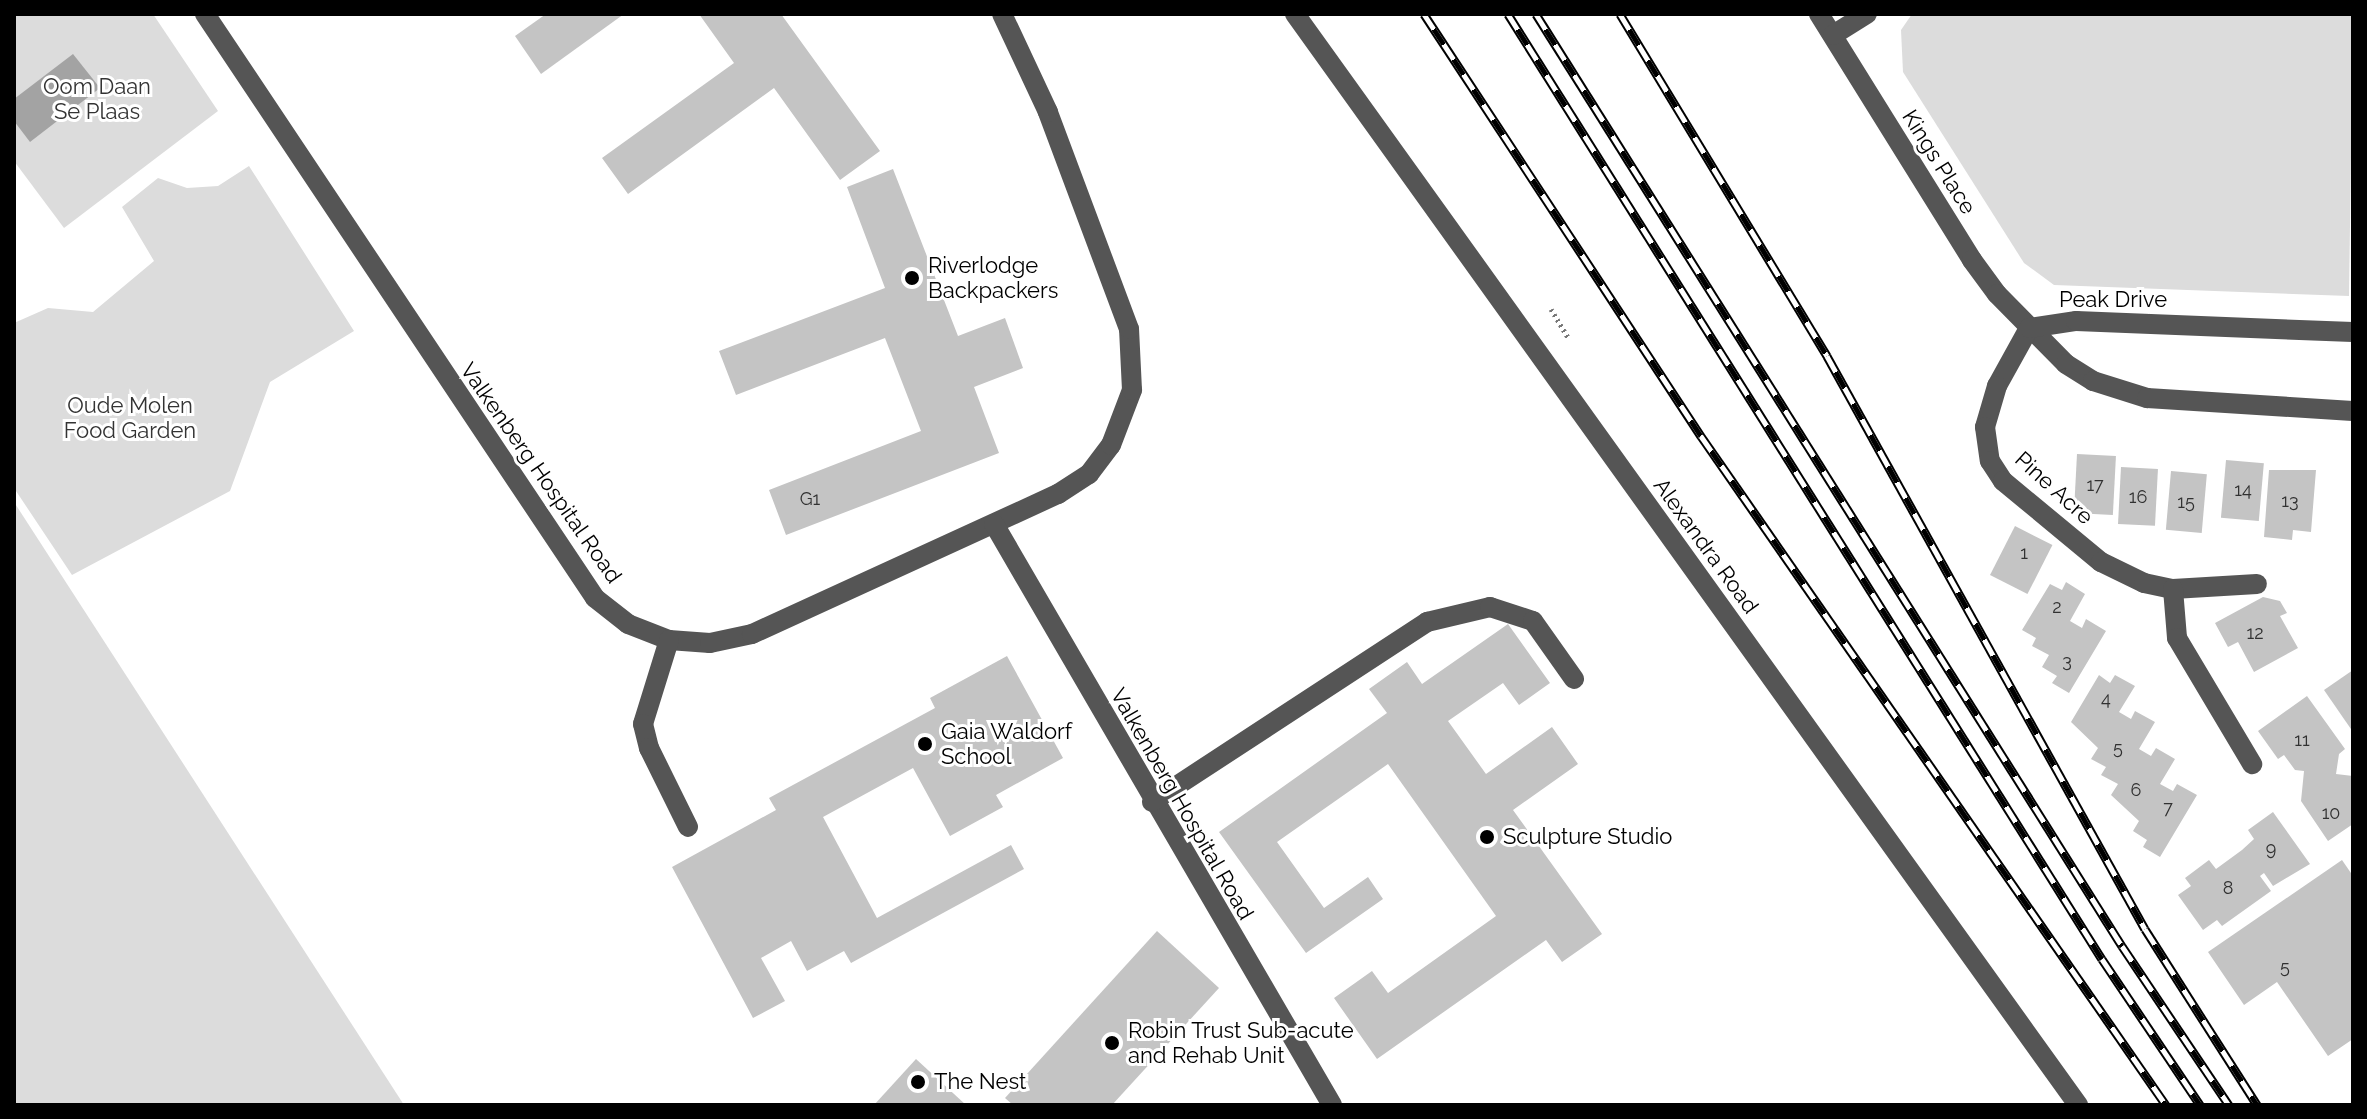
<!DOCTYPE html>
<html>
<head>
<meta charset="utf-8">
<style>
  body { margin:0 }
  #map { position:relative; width:2367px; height:1119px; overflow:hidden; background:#fff; font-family:Raleway,sans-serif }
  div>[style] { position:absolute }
  .green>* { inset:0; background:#dcdcdc }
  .water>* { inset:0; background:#a3a3a3 }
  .building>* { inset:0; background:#c4c4c4; transform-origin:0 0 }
  .path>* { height:5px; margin-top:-2.5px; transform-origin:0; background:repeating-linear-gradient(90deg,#777 0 2px,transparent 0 6px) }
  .minor>* { height:20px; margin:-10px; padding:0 10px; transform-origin:10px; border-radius:10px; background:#555 }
  .rail>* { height:9px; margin-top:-4.5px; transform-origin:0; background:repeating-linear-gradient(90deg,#fff 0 18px,#000 0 36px); box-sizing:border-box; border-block:2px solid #000 }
  .dots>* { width:22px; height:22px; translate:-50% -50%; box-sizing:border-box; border:4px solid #fff; border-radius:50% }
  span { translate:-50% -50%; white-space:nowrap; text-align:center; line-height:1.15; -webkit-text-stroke:6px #fff; paint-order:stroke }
  .number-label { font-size:18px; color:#313131 }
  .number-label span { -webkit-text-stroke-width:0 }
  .park-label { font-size:22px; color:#333 }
  .street-label { font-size:22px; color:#000 }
  .poi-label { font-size:22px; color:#000 }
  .left { translate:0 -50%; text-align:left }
  .frame { position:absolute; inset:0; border:16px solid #000; pointer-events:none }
</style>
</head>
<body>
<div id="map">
  <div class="green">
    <i style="clip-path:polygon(14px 14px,153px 14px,218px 111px,64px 228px,14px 161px)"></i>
    <i style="clip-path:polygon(1912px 14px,2353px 14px,2349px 296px,2054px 285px,2024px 263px,1903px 72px,1901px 30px)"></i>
    <i style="clip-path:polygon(249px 166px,354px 331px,270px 382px,230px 491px,72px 575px,14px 488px,14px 323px,48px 308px,93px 312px,154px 261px,122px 207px,158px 178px,187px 188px,218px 186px)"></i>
    <i style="clip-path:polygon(14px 502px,404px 1105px,14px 1105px)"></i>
  </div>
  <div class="water">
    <i style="clip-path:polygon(73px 54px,100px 88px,30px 142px,14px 121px,14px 99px)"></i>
  </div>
  <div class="building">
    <i style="clip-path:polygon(546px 14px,624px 14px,541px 74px,515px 36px)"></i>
    <i style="clip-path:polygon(699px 14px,781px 14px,880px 151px,840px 180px,774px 88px,628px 194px,602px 158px,734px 63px)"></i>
    <i style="clip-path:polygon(893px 169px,958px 336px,1005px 318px,1023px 368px,974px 387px,999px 453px,786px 535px,769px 490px,921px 431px,885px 338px,736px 395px,719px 351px,885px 288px,847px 187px)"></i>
    <i style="left:2077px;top:454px;width:39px;height:59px;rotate:3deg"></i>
    <i style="left:2226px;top:460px;width:38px;height:58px;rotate:5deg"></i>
    <i style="left:2121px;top:467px;width:37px;height:57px;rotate:3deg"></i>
    <i style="clip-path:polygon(2269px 470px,2316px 470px,2311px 532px,2293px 530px,2292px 540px,2264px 537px)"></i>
    <i style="left:2171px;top:471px;width:36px;height:59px;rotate:5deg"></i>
    <i style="left:2015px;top:526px;width:42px;height:55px;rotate:27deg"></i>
    <i style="clip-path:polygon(2066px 582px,2085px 594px,2070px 621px,2082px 628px,2086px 619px,2106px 631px,2069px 693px,2052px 683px,2057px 676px,2042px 667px,2049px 655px,2032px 646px,2036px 638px,2022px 630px,2050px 584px,2062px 590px)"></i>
    <i style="clip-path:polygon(2263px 597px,2280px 601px,2287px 613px,2280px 616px,2298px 648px,2254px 672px,2238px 642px,2228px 647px,2215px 623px)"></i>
    <i style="clip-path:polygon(1508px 624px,1550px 683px,1519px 705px,1503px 683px,1448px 721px,1486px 774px,1552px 727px,1578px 764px,1513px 810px,1602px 934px,1562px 962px,1546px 940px,1377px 1059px,1334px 998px,1372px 971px,1388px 993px,1496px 916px,1388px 764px,1277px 842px,1324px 908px,1368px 877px,1383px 899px,1306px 953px,1219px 832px,1387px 713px,1369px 689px,1407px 662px,1422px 684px)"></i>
    <i style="clip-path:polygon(1007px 656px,1063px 758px,996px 795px,1003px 807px,950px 836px,913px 768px,823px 817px,877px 918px,1011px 845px,1024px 869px,851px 963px,844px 951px,807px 971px,791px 941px,761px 958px,785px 1001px,753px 1018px,672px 867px,776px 810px,769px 798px,935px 708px,930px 698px)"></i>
    <i style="clip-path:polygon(2353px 670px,2353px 732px,2324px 690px)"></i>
    <i style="clip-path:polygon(2099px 675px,2110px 683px,2115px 675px,2135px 686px,2119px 712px,2131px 719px,2135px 711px,2155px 722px,2139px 749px,2151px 756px,2156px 748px,2175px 759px,2160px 784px,2173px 791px,2177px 784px,2197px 795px,2160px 857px,2143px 847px,2147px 840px,2133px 831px,2139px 821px,2111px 795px,2118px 784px,2101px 775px,2106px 767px,2091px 759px,2098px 748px,2071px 722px)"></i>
    <i style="clip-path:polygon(2307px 696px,2345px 749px,2339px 754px,2336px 774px,2353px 776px,2353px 824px,2328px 841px,2301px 801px,2304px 771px,2295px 770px,2284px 755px,2278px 759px,2258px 731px)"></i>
    <i style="clip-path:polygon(2273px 812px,2310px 864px,2273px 886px,2264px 873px,2260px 876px,2271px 891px,2222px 926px,2217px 920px,2203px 930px,2178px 895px,2191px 886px,2185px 878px,2209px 860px,2216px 869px,2242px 850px,2254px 839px,2248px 830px)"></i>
    <i style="clip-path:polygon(2342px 860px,2353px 876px,2353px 1039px,2328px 1056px,2277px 982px,2244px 1005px,2208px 952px)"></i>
    <i style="clip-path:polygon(1157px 931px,1219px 988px,1112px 1105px,1013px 1105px,1005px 1098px)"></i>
    <i style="clip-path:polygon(916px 1059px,966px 1105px,874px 1105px)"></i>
  </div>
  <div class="path">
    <i style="left:1551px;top:309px;width:35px;rotate:59deg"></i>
  </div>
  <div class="minor">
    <i style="left:205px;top:14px;width:702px;rotate:56.26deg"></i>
    <i style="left:595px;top:598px;width:42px;rotate:38.2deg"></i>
    <i style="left:628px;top:624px;width:44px;rotate:21.3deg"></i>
    <i style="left:669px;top:640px;width:41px;rotate:4.2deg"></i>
    <i style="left:710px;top:643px;width:43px;rotate:-12.1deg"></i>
    <i style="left:752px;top:634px;width:337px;rotate:-24.6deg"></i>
    <i style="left:1058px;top:494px;width:37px;rotate:-33deg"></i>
    <i style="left:1089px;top:474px;width:36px;rotate:-53deg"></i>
    <i style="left:1111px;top:445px;width:59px;rotate:-69.1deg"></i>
    <i style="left:1132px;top:390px;width:61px;rotate:-92.8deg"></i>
    <i style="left:1129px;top:329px;width:232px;rotate:-110.5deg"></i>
    <i style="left:1048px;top:112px;width:108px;rotate:-115.1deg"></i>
    <i style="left:1295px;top:14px;width:1343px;rotate:54.33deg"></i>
    <i style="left:1819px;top:14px;width:290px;rotate:58.1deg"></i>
    <i style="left:1972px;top:260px;width:42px;rotate:53.7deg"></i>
    <i style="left:1997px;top:294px;width:98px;rotate:45.4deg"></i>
    <i style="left:2066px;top:364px;width:32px;rotate:32deg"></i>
    <i style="left:2093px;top:381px;width:57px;rotate:17.5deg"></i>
    <i style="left:2147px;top:398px;width:206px;rotate:3.6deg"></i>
    <i style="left:1833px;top:35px;width:40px;rotate:-32deg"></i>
    <i style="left:2029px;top:328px;width:66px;rotate:118.9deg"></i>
    <i style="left:1997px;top:386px;width:43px;rotate:106.3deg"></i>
    <i style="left:1985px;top:427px;width:34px;rotate:82deg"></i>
    <i style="left:1990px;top:461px;width:24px;rotate:57deg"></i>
    <i style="left:2003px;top:481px;width:127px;rotate:39.6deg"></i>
    <i style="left:2101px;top:562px;width:48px;rotate:26deg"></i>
    <i style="left:2144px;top:583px;width:30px;rotate:12deg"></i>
    <i style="left:2173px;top:589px;width:84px;rotate:-3.4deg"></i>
    <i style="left:2029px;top:328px;width:48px;rotate:-8.5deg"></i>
    <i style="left:2076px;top:321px;width:277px;rotate:2.3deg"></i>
    <i style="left:994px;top:524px;width:672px;rotate:59.81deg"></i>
    <i style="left:2173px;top:589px;width:49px;rotate:85.3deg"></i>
    <i style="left:2177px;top:638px;width:147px;rotate:59.2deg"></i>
    <i style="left:669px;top:640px;width:88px;rotate:107.2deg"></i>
    <i style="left:643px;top:724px;width:25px;rotate:76deg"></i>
    <i style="left:649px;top:748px;width:88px;rotate:63.7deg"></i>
    <i style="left:1152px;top:802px;width:329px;rotate:-33.2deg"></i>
    <i style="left:1427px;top:622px;width:65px;rotate:-13.4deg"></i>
    <i style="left:1490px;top:607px;width:45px;rotate:18deg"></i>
    <i style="left:1533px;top:621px;width:71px;rotate:54.7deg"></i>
  </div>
  <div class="rail">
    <i style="left:1424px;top:14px;width:505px;rotate:56.72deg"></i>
    <i style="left:1701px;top:436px;width:815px;rotate:55.2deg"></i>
    <i style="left:1508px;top:14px;width:1116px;rotate:57.85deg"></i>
    <i style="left:2102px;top:959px;width:176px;rotate:56.1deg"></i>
    <i style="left:1536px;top:14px;width:1101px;rotate:57.84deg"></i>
    <i style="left:2122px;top:946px;width:192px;rotate:56.1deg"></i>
    <i style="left:1620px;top:14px;width:400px;rotate:58.8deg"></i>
    <i style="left:1827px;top:356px;width:655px;rotate:60.97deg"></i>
    <i style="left:2145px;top:929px;width:209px;rotate:57.5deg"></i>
  </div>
  <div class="dots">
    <i style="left:912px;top:278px;background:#000"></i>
    <i style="left:925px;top:744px;background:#000"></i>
    <i style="left:1487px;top:837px;background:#000"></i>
    <i style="left:1112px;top:1043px;background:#000"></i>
    <i style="left:918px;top:1082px;background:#000"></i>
  </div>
  <div class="number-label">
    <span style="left:2095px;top:485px">17</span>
    <span style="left:2243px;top:490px">14</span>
    <span style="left:2138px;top:497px">16</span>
    <span style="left:810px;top:499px">G1</span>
    <span style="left:2290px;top:501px">13</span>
    <span style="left:2186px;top:502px">15</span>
    <span style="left:2024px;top:553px">1</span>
    <span style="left:2057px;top:607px">2</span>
    <span style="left:2255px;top:633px">12</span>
    <span style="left:2067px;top:661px">3</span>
    <span style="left:2106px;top:699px">4</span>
    <span style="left:2302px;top:740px">11</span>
    <span style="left:2118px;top:748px">5</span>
    <span style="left:2136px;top:790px">6</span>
    <span style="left:2168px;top:808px">7</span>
    <span style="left:2331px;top:813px">10</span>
    <span style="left:2271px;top:849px">9</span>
    <span style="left:2228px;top:888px">8</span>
    <span style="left:2285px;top:967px">5</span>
  </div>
  <div class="park-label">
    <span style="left:97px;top:99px">Oom Daan<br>Se Plaas</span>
    <span style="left:130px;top:418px">Oude Molen<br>Food Garden</span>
  </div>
  <div class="street-label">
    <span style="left:1939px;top:162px;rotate:58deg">Kings Place</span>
    <span style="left:2113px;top:300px">Peak Drive</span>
    <span style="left:541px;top:473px;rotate:55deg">Valkenberg Hospital Road</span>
    <span style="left:2054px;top:488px;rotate:42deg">Pine Acre</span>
    <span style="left:1706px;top:546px;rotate:54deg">Alexandra Road</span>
    <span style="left:1182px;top:804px;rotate:60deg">Valkenberg Hospital Road</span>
  </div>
  <div class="poi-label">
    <span class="left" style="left:928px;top:278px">Riverlodge<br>Backpackers</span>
    <span class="left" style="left:941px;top:744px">Gaia Waldorf<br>School</span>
    <span class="left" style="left:1503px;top:837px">Sculpture Studio</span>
    <span class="left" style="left:1128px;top:1043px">Robin Trust Sub-acute<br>and Rehab Unit</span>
    <span class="left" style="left:934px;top:1082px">The Nest</span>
  </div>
  <div class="frame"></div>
</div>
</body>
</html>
